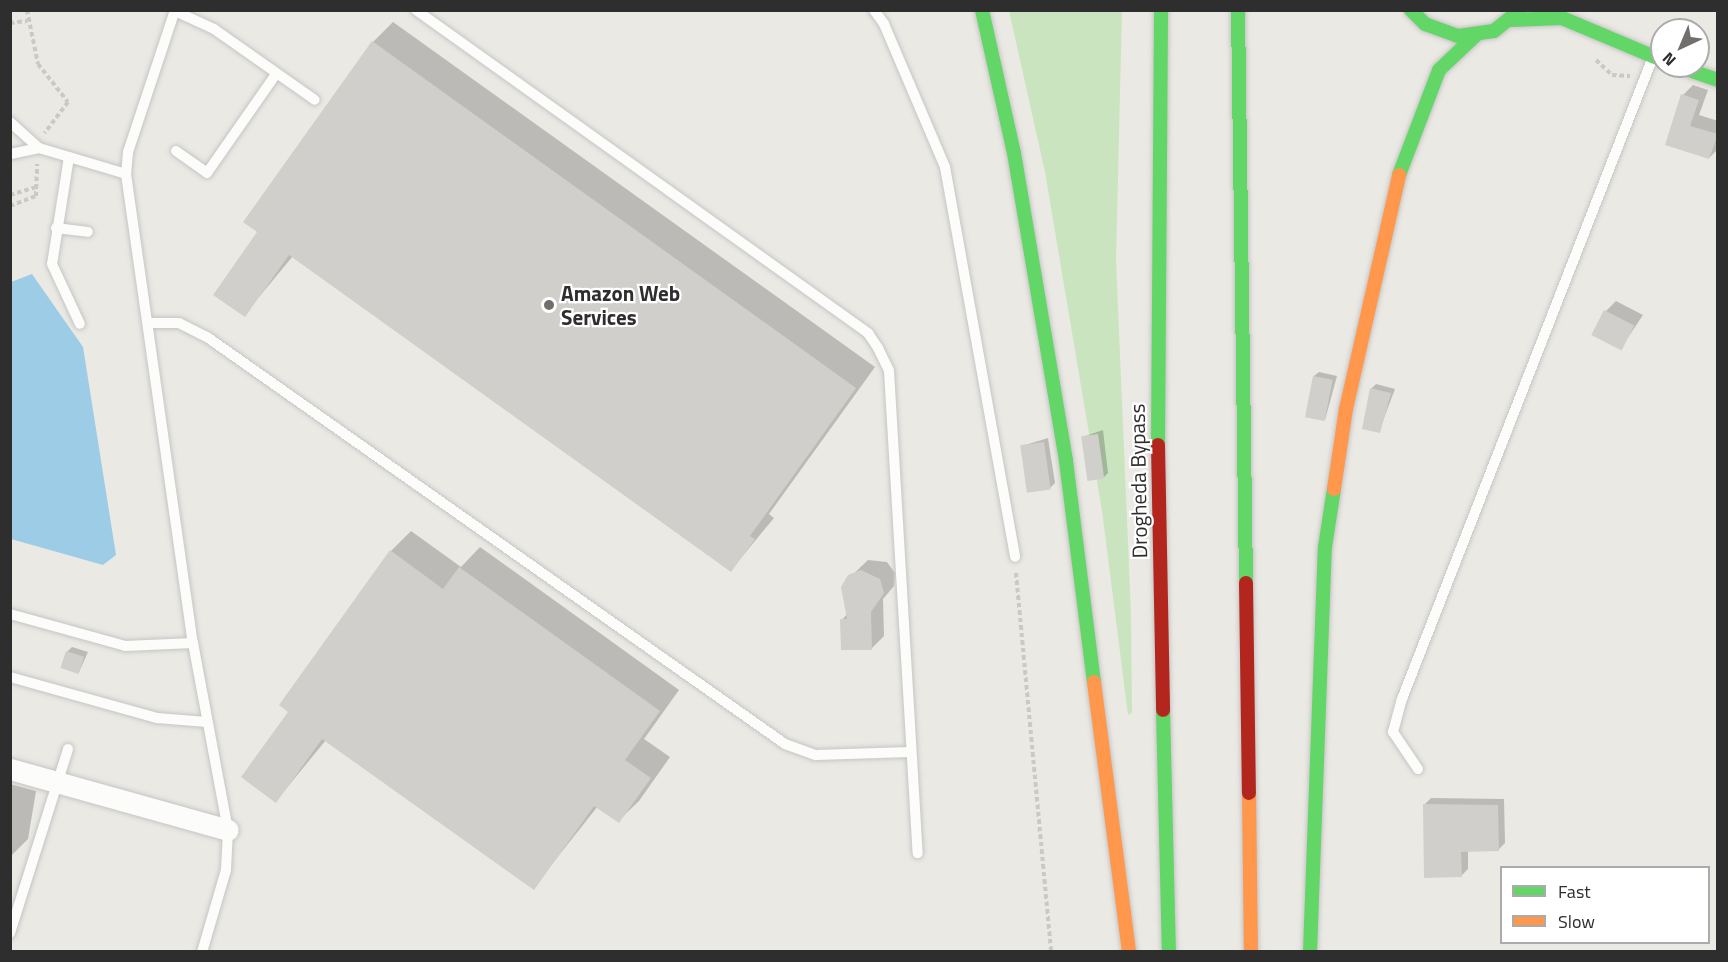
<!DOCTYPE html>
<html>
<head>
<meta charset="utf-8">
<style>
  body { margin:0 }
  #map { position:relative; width:1728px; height:962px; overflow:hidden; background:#ebe9e4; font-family:"Titillium Web",sans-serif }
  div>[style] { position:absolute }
  .green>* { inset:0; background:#cbe4c0 }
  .water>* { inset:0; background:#9dcce7 }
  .shadow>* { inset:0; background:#0003 }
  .building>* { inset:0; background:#d0cfcb; transform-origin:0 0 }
  .path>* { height:4px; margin-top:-2px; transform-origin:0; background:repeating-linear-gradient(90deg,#c9c9c8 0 4.5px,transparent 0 7.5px) }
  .roads { filter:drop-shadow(0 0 2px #c5c5c4) drop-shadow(0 0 2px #c5c5c4) }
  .lane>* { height:10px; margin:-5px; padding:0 5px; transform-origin:5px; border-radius:5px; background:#fcfcfb }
  .street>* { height:21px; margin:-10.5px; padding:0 10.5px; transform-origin:10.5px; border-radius:10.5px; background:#fcfcfb }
  .fast>* { height:14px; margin:-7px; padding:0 7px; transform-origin:7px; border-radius:7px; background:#63d668 }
  .slow>* { height:14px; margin:-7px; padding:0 7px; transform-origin:7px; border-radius:7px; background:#ff974d }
  .jam>* { height:14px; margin:-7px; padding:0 7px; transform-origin:7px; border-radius:7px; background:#b3261e }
  .dots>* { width:16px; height:16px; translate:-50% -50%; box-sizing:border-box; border:3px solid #fff; border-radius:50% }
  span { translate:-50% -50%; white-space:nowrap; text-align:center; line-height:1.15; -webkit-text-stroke:4.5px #fff; paint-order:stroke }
  .poi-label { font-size:21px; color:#2e2e2e; font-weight:700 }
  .left { translate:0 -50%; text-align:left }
  .street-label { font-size:21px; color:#2e2e2e }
  .frame { position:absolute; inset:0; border:12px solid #2e2e2e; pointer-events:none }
  .legend { position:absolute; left:1500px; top:866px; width:210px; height:78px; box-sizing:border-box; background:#fff; border:2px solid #ababab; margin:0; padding:8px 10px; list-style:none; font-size:18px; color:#2e2e2e }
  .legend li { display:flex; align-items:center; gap:12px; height:30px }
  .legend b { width:30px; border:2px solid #ababab }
  .north { position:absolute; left:1650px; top:18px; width:60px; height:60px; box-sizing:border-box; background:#fff; border:2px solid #ababab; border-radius:50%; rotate:224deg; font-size:16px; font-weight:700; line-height:24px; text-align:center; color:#2e2e2e }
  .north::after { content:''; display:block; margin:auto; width:21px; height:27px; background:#706f6e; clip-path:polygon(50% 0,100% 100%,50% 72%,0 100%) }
</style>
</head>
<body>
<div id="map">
  <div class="green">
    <i style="clip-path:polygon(1009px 11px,1122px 11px,1116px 260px,1131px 614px,1132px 713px,1128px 715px,1102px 511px,1045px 172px)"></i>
  </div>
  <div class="water">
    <i style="clip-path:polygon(32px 274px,83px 347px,116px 555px,103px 565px,11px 539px,11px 282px)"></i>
  </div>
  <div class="shadow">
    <i style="clip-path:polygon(393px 22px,875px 367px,769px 514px,774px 518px,731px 570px,293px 256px,244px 315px,259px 232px,373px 42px)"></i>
    <i style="clip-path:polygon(1693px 85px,1708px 90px,1699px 115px,1718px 121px,1718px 149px,1709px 158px,1667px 144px,1683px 95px)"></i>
    <i style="clip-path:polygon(1616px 301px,1643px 315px,1621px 348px,1606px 311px)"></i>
    <i style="clip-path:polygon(1319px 372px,1337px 376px,1325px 420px,1314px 376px)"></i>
    <i style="clip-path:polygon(1376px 384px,1395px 389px,1379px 431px,1371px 389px)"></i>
    <i style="clip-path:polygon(1103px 430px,1108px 473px,1103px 478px,1082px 437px)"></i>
    <i style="clip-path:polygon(1048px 438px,1055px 483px,1050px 488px,1022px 446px)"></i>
    <i style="clip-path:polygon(411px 531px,461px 567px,480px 547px,679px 690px,644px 739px,670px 757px,639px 801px,618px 821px,598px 806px,533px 888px,326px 740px,276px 801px,290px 711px,391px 551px)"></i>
    <i style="clip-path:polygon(868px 560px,887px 562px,895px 573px,894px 586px,883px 599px,884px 636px,872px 648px,842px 620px,847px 614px,845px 582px)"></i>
    <i style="clip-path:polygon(72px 647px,88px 652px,79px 672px,67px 652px)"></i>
    <i style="clip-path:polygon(10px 784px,36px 791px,28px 839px,10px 857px)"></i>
    <i style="clip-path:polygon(1431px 798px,1504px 799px,1505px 843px,1498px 850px,1468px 850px,1468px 869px,1461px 876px,1425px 804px)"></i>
  </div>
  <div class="building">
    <i style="clip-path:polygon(372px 41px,856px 388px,750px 536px,755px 539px,731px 572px,289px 255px,245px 317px,213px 295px,257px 232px,243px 222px)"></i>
    <i style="clip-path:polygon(1681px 94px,1699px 100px,1690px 126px,1718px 134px,1709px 159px,1665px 145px)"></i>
    <i style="left:1604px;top:310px;width:34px;height:28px;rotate:27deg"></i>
    <i style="left:1313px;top:376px;width:20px;height:42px;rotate:11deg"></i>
    <i style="clip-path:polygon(1370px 388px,1391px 393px,1380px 433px,1362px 429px)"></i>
    <i style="left:1098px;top:434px;width:45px;height:17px;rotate:82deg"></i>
    <i style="left:1044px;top:442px;width:48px;height:24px;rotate:82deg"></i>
    <i style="clip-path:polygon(390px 550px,443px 589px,459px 567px,660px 711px,625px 760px,651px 778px,619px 823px,594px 806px,534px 890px,322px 739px,276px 803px,241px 777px,288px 712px,279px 705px)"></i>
    <i style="clip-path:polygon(861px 570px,880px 579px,884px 593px,871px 612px,872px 650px,841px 650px,840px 619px,847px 619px,841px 587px,848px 575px)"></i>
    <i style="left:66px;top:651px;width:19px;height:18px;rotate:18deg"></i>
    <i style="clip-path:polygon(1423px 804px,1498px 805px,1499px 851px,1461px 852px,1462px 877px,1424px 878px)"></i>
  </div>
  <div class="path">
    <i style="left:27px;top:10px;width:55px;rotate:78.5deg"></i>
    <i style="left:38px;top:64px;width:48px;rotate:51.7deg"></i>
    <i style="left:68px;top:102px;width:39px;rotate:127deg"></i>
    <i style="left:10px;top:23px;width:17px;rotate:-7deg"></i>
    <i style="left:1596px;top:60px;width:22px;rotate:43deg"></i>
    <i style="left:1612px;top:75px;width:18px;rotate:3deg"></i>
    <i style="left:10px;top:195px;width:27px;rotate:-17deg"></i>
    <i style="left:10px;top:206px;width:28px;rotate:-21deg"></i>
    <i style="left:36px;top:196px;width:32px;rotate:-88deg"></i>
    <i style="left:1016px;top:573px;width:381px;rotate:84.7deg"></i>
  </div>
  <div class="roads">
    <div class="lane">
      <i style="left:175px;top:10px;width:150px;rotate:108.3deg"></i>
      <i style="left:128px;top:152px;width:22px;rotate:95deg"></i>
      <i style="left:126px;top:174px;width:474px;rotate:81.9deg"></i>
      <i style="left:193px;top:643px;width:190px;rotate:79.4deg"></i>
      <i style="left:228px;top:830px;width:40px;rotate:92.9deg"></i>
      <i style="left:226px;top:870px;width:85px;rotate:106.3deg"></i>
      <i style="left:416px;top:10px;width:556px;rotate:35.55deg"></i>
      <i style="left:868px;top:333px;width:18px;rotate:56deg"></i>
      <i style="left:878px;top:348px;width:25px;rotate:64deg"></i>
      <i style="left:889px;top:371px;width:483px;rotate:86.6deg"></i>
      <i style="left:874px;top:10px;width:17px;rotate:54deg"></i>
      <i style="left:884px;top:24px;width:155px;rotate:66.9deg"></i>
      <i style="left:945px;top:167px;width:396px;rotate:79.8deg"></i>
      <i style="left:175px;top:11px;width:43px;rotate:24.8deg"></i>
      <i style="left:214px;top:29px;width:123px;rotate:35.1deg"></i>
      <i style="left:10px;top:122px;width:39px;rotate:42deg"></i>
      <i style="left:39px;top:148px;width:30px;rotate:168deg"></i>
      <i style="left:39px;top:148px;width:91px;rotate:16.6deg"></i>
      <i style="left:176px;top:151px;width:38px;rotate:35deg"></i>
      <i style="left:207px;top:173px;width:121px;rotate:-55.1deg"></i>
      <i style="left:69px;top:157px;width:108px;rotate:99deg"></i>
      <i style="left:52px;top:264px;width:66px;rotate:65deg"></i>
      <i style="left:56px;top:228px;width:32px;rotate:7deg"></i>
      <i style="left:148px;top:323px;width:31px"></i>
      <i style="left:179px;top:323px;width:31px;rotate:27deg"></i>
      <i style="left:207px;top:337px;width:707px;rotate:35.15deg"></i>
      <i style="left:785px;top:744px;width:33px;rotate:20deg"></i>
      <i style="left:816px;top:755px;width:94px;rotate:-1.8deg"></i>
      <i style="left:10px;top:614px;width:119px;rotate:15.5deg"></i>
      <i style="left:125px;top:646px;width:68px;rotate:-2.5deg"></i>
      <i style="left:10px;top:677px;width:153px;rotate:15.6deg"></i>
      <i style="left:157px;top:718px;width:50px;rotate:4.6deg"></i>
      <i style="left:1418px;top:769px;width:45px;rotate:-124deg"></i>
      <i style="left:1393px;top:732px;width:34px;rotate:-75deg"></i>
      <i style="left:1402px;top:699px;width:689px;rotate:-68.65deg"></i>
      <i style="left:10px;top:933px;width:193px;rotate:-72.5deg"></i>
    </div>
    <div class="street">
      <i style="left:10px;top:769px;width:226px;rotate:15.6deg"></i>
    </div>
    <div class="fast">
      <i style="left:982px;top:10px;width:147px;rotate:77.4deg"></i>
      <i style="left:1014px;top:153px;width:312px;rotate:80.4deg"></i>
      <i style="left:1066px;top:461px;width:223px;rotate:82.8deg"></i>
      <i style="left:1238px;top:10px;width:573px;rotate:89.2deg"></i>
      <i style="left:1411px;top:10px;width:20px;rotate:45deg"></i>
      <i style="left:1425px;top:24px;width:35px;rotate:20deg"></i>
      <i style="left:1458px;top:36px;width:36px;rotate:-8deg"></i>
      <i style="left:1494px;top:31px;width:33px;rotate:-39deg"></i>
      <i style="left:1511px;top:20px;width:51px;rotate:-2.2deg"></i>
      <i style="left:1562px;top:18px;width:108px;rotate:22.8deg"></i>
      <i style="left:1677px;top:66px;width:43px;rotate:18.9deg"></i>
      <i style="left:1399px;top:175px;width:112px;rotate:-69.1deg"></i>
      <i style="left:1439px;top:70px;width:50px;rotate:-43.4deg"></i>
      <i style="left:1158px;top:445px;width:435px;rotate:-89.6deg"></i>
      <i style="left:1163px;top:710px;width:242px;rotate:88.6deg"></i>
      <i style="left:1310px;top:952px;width:405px;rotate:-87.9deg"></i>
      <i style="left:1325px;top:547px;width:59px;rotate:-81.2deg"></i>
    </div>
    <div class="slow">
      <i style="left:1334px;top:489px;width:81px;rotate:-81.5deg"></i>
      <i style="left:1346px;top:409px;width:240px;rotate:-77.2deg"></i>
      <i style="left:1094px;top:682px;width:272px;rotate:82.6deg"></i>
      <i style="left:1249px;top:793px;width:159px;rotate:89.3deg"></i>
    </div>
    <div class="jam">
      <i style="left:1158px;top:445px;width:265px;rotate:88.9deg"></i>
      <i style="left:1246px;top:583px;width:210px;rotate:89.2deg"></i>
    </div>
  </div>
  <div class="dots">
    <i style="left:549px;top:305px;background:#706f6e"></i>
  </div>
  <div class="poi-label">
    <span class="left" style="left:561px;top:305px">Amazon Web<br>Services</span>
  </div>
  <div class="street-label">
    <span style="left:1138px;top:481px;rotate:-91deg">Drogheda Bypass</span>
  </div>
  <div class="frame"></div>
  <ul class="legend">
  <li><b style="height:8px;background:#63d668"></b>Fast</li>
  <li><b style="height:8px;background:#ff974d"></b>Slow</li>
  </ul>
  <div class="north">N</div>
</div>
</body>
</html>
